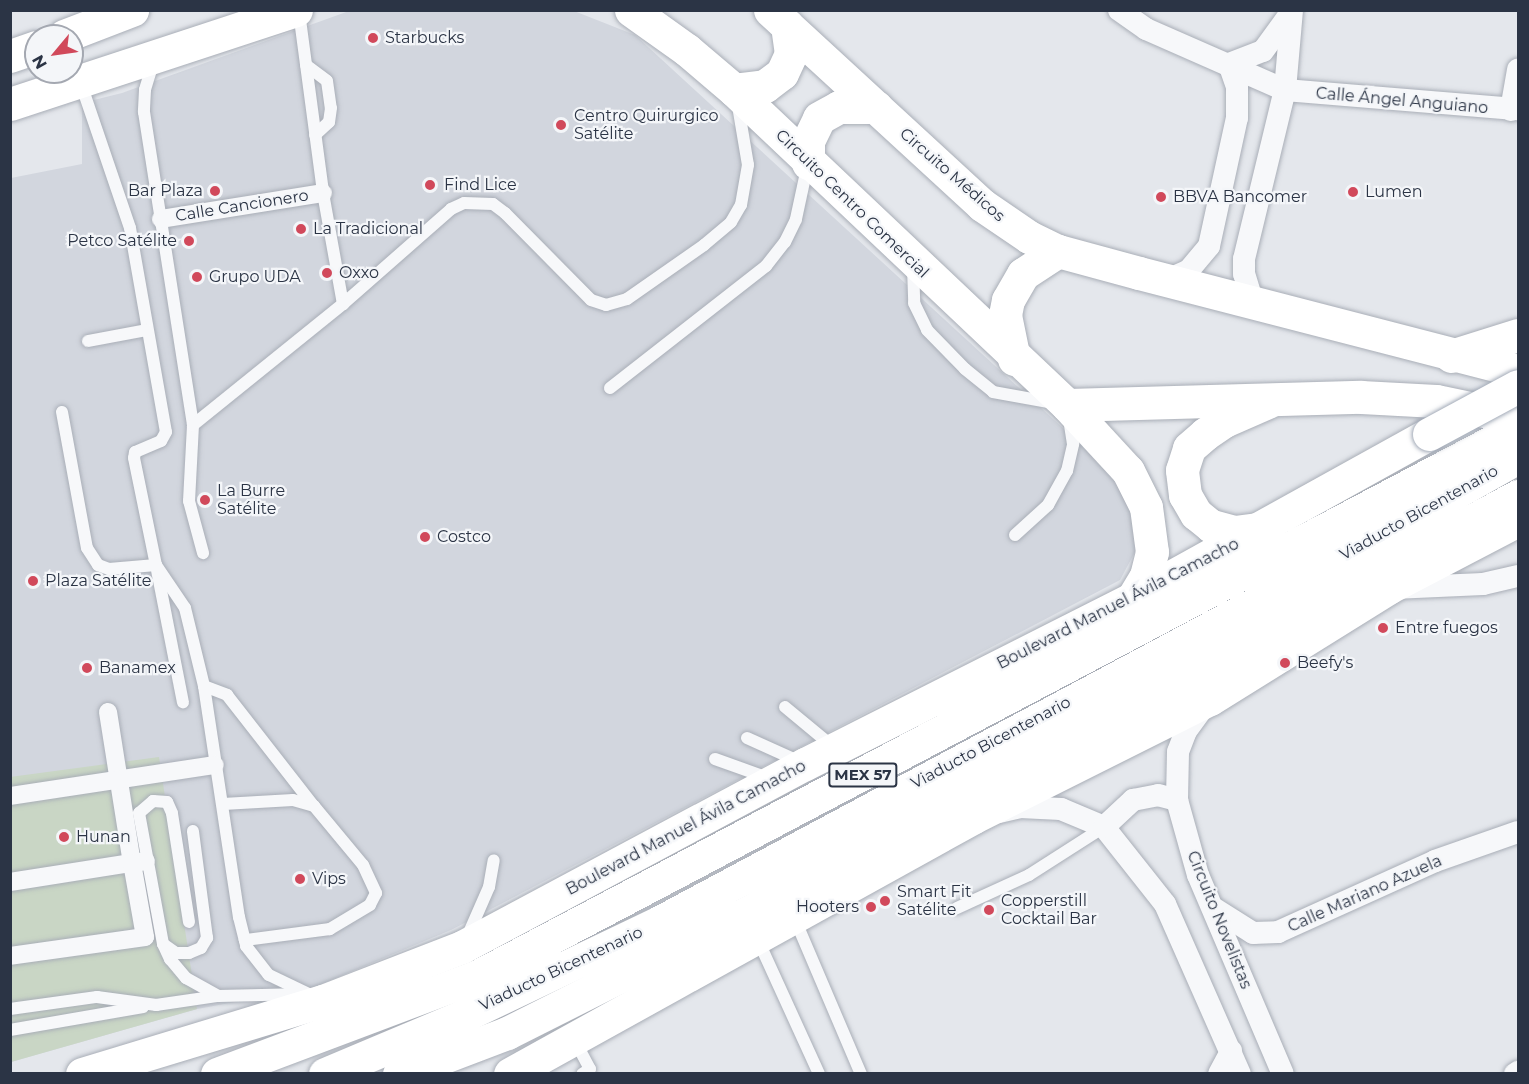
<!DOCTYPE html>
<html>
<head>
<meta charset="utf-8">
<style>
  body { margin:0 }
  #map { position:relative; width:1529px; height:1084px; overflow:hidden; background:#e4e7ec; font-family:Montserrat,sans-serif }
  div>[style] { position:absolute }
  .built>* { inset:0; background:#d2d6de }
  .green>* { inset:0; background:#c9d6c5 }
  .roads { filter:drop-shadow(0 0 2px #a9aeb7) drop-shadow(0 0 2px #a9aeb7) }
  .service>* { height:12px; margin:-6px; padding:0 6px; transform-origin:6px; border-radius:6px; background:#f7f8fa }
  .pedestrian>* { height:18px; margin:-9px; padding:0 9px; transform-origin:9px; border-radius:9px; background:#f7f8fa }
  .minor>* { height:22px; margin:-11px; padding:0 11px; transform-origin:11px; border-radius:11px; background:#f7f8fa }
  .secondary>* { height:33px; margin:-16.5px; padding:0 16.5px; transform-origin:16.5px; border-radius:16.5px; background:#fff }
  .primary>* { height:33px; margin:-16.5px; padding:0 16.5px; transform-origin:16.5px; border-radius:16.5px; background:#fff }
  .trunk>* { height:33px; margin:-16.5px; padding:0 16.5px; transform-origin:16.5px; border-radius:16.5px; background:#fff }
  .motorway>* { height:33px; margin:-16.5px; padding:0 16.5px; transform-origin:16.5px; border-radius:16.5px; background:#fff }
  .bridges { filter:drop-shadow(0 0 2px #a3abb8) drop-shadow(0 0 2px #a3abb8) }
  .primary-bridge>* { height:33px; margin:-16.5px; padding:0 16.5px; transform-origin:16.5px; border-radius:16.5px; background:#fff }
  .dots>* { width:16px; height:16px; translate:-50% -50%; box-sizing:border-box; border:3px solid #f4f6f9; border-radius:50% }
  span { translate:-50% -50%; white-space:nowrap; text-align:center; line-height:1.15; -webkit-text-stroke:4.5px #f4f6f9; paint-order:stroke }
  .shield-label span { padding:2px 4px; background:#f4f6f9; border:2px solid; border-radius:4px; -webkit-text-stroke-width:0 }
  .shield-label { font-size:15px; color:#2b3445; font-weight:700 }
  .poi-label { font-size:16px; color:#2b3445 }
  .left { translate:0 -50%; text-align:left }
  .right { translate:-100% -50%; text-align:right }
  .street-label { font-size:16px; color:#2b3445 }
  .frame { position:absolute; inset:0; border:12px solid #2b3445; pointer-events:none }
  .north { position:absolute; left:24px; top:24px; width:60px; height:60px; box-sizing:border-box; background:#f4f6f9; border:2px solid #a4a8b1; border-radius:50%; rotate:241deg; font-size:16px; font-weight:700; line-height:24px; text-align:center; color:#2b3445 }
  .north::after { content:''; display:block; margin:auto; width:21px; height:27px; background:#d1495b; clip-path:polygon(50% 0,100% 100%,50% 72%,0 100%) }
</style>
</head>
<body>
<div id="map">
  <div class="built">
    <i style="clip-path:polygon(349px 11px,574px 11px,635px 35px,1103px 465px,1139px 518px,1136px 550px,1120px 580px,451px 930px,312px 988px,197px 1009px,11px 1062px,11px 178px,82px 164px,82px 103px,122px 93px)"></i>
  </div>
  <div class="green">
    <i style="clip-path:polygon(159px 757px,197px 1009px,11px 1062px,10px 777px)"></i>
  </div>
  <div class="roads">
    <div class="service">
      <i style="left:299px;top:12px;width:183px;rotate:82.4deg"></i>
      <i style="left:323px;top:193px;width:113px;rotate:79.8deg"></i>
      <i style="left:154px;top:60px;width:31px;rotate:107deg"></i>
      <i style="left:145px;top:90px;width:22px;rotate:93deg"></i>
      <i style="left:144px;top:112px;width:317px;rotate:81.1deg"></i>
      <i style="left:193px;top:425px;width:76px;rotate:93deg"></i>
      <i style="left:189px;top:501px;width:54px;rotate:74.9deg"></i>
      <i style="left:306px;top:65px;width:26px;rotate:37deg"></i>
      <i style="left:327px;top:81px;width:27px;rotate:82deg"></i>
      <i style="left:331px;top:108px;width:14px;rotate:98deg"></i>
      <i style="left:329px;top:122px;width:19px;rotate:137deg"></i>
      <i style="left:80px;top:81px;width:155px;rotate:71.2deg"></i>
      <i style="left:130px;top:228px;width:207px;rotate:80deg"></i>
      <i style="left:166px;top:432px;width:10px;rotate:119deg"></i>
      <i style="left:161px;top:441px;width:28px;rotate:157deg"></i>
      <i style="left:135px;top:452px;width:6px;rotate:99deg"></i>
      <i style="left:134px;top:458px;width:109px;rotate:78.4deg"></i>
      <i style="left:156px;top:565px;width:52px;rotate:56deg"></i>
      <i style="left:185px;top:608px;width:80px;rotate:76.3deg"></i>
      <i style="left:204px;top:686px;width:234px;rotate:81.4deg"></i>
      <i style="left:239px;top:917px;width:30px;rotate:76deg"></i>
      <i style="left:246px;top:946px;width:37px;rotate:52deg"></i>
      <i style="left:269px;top:975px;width:51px;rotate:25.6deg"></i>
      <i style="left:913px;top:267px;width:36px;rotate:88deg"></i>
      <i style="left:914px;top:303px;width:30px;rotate:64deg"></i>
      <i style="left:927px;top:330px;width:54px;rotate:45.7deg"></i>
      <i style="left:965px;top:369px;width:36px;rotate:39deg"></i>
      <i style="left:993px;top:392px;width:62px;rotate:10.2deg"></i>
      <i style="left:88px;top:341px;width:60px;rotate:-10.6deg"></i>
      <i style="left:610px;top:388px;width:198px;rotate:-38deg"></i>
      <i style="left:766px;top:266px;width:31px;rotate:-52deg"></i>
      <i style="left:785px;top:242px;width:25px;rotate:-64deg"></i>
      <i style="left:796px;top:219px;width:57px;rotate:-77.9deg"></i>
      <i style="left:62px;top:412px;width:138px;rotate:79.6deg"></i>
      <i style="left:87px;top:548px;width:20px;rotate:57deg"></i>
      <i style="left:98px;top:565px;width:12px;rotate:20deg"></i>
      <i style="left:109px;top:569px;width:47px;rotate:-4.9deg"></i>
      <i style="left:156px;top:565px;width:140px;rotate:78.9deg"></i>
      <i style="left:193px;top:425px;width:193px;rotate:-38.9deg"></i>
      <i style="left:343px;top:304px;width:144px;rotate:-41.3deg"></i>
      <i style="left:451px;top:209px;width:14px;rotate:-25deg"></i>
      <i style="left:464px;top:203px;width:29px;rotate:2deg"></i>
      <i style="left:493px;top:204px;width:15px;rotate:37deg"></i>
      <i style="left:505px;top:213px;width:122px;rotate:45.3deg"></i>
      <i style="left:591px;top:300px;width:16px;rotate:18deg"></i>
      <i style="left:606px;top:305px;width:22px;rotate:-16deg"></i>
      <i style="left:627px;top:299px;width:94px;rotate:-35deg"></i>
      <i style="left:704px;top:245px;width:35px;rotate:-40deg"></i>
      <i style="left:731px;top:222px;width:20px;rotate:-60deg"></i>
      <i style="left:741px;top:205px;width:41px;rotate:-80.1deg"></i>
      <i style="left:748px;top:165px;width:60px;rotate:-99.6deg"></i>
      <i style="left:1015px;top:535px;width:45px;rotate:-42.3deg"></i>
      <i style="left:1048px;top:505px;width:39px;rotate:-61deg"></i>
      <i style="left:1067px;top:471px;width:28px;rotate:-77deg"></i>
      <i style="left:1073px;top:444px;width:25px;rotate:-99deg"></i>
      <i style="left:204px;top:686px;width:25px;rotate:21deg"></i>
      <i style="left:227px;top:695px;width:140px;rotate:52deg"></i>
      <i style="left:785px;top:707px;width:61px;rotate:39.7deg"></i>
      <i style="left:747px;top:738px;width:56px;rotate:24.3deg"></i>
      <i style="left:715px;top:759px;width:56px;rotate:19.7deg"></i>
      <i style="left:223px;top:804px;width:70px;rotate:-3.3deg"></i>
      <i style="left:293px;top:800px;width:22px;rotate:16deg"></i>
      <i style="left:314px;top:806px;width:77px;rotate:50.3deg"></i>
      <i style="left:363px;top:865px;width:31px;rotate:65deg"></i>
      <i style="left:376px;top:893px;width:13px;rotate:117deg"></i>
      <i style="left:370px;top:905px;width:47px;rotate:149deg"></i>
      <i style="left:330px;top:929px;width:86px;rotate:172.6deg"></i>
      <i style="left:957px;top:908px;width:79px;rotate:-24.6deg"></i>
      <i style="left:1029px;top:875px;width:89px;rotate:-32.6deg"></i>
      <i style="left:794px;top:917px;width:171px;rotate:66.9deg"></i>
      <i style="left:189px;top:922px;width:110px;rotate:-98.9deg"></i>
      <i style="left:172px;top:813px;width:12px;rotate:-114deg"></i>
      <i style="left:167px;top:802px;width:14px;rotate:-176deg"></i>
      <i style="left:153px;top:801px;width:18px;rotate:139deg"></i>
      <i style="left:139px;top:813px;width:133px;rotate:79.6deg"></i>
      <i style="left:163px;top:944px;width:17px;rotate:65deg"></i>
      <i style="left:170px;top:959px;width:25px;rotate:50deg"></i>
      <i style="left:186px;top:978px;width:37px;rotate:29deg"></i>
      <i style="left:468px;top:935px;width:52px;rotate:-66.4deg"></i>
      <i style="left:489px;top:887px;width:27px;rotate:-80deg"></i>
      <i style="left:758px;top:940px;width:147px;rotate:65.5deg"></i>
      <i style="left:163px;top:944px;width:16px;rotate:35deg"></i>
      <i style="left:176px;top:953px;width:13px"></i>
      <i style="left:189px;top:953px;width:13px;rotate:-23deg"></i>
      <i style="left:201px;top:948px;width:12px;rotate:-59deg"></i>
      <i style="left:207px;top:938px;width:108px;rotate:-97.5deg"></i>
      <i style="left:10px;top:1009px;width:88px;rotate:-7.9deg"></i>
      <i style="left:97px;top:997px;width:60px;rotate:7.7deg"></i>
      <i style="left:156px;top:1005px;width:63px;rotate:-8.3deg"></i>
      <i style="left:218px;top:996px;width:87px;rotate:-1.3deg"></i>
      <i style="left:10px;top:1030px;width:135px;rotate:-9.8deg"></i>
      <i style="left:574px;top:1039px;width:34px;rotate:62deg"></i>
      <i style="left:590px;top:1069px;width:9px;rotate:148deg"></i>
    </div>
    <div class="pedestrian">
      <i style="left:161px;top:219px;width:164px;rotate:-9.1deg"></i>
      <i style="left:108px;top:712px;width:153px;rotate:81deg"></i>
      <i style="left:132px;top:863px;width:14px;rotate:-8deg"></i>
      <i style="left:10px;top:796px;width:207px;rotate:-8.6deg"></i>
      <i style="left:10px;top:882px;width:123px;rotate:-8.9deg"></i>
      <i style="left:132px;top:863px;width:75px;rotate:80deg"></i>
      <i style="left:145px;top:937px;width:136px;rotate:172deg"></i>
    </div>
    <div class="minor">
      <i style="left:1119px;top:10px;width:33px;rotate:35deg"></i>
      <i style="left:1146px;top:29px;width:152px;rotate:23.7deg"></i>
      <i style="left:1285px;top:90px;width:234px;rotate:4.7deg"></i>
      <i style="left:1229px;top:64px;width:36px;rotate:-21deg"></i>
      <i style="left:1263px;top:51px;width:46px;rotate:-53.9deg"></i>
      <i style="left:1511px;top:110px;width:41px;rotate:-80.1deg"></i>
      <i style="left:1167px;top:280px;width:24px;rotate:-24deg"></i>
      <i style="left:1189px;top:270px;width:31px;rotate:-50deg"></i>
      <i style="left:1209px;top:246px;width:131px;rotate:-77.7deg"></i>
      <i style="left:1237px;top:118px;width:31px;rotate:-90deg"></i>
      <i style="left:1237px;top:87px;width:24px;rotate:-109deg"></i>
      <i style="left:1253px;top:303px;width:30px;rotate:-107deg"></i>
      <i style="left:1244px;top:274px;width:15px;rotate:-90deg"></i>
      <i style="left:1244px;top:259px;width:174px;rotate:-76.4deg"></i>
      <i style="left:1285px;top:90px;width:80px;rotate:-85deg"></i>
      <i style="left:1393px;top:588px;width:90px;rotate:-2.5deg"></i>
      <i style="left:1483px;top:584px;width:36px;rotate:-13deg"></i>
      <i style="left:1205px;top:705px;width:32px;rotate:126deg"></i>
      <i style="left:1186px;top:731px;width:22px;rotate:111deg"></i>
      <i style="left:1178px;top:752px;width:48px;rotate:91.2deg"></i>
      <i style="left:1177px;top:800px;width:78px;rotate:74.4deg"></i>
      <i style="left:1198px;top:875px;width:216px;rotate:66.9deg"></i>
      <i style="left:999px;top:812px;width:22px;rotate:-13deg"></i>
      <i style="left:1020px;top:807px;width:41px;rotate:2.8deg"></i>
      <i style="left:1061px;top:809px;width:47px;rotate:22.7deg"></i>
      <i style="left:1104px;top:827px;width:98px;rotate:51.6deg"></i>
      <i style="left:1165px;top:904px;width:186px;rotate:66.2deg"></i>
      <i style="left:1104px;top:827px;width:40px;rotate:-43deg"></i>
      <i style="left:1133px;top:800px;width:25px;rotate:-11deg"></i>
      <i style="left:1158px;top:795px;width:20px;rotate:15deg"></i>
      <i style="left:1215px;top:909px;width:45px;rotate:32.3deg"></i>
      <i style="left:1253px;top:933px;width:25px;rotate:-2deg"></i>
      <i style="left:1278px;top:932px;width:172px;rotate:-24.3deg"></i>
      <i style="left:1435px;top:861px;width:88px;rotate:-19.3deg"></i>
      <i style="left:1219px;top:1074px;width:26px;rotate:-62deg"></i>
      <i style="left:1515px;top:1074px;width:4px;rotate:-34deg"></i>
    </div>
    <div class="secondary">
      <i style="left:631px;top:10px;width:69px;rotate:35.5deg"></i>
      <i style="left:687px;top:50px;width:62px;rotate:40.4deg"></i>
      <i style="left:734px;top:90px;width:458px;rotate:43.4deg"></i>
      <i style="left:1067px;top:405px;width:294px;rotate:-1.6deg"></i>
      <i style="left:1361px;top:397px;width:75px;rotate:3.1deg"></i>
      <i style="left:1436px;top:401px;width:84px;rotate:11.7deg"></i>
      <i style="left:770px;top:10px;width:288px;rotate:42.6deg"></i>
      <i style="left:982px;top:205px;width:57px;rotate:34.2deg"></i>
      <i style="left:1029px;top:237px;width:32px;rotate:26deg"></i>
      <i style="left:1058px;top:251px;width:84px;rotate:15.2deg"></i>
      <i style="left:1139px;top:273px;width:391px;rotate:14.5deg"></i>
      <i style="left:64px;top:36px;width:73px;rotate:-20.9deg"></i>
      <i style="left:10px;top:56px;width:28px;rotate:-19deg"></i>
      <i style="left:734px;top:90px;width:31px;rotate:-7deg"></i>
      <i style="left:765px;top:86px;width:21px;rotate:-37deg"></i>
      <i style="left:782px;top:73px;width:21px;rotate:-65deg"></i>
      <i style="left:791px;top:54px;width:29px;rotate:-98deg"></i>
      <i style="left:10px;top:104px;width:301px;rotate:-18.2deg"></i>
      <i style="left:808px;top:163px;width:22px;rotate:-90deg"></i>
      <i style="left:808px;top:141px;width:25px;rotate:-64deg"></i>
      <i style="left:819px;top:118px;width:23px;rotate:-29deg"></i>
      <i style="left:839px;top:107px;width:37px"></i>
      <i style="left:1014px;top:359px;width:45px;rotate:-101.6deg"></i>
      <i style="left:1005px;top:315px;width:15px;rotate:-79deg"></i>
      <i style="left:1008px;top:300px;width:30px;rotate:-60deg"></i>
      <i style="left:1023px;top:274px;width:42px;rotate:-33.3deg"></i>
    </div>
    <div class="primary">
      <i style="left:1451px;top:356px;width:70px;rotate:-17.4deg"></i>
      <i style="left:1067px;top:405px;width:90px;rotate:47.3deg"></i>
      <i style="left:1128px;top:471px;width:40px;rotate:63.4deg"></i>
      <i style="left:1146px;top:507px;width:45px;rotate:82.4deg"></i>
      <i style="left:1152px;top:552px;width:25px;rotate:104deg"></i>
      <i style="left:1146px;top:576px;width:26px;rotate:121deg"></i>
      <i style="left:1259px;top:529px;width:25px;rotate:173deg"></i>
      <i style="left:1234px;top:532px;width:24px;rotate:-165deg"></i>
      <i style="left:1211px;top:526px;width:19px;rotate:-141deg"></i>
      <i style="left:1196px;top:514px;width:22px;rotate:-120deg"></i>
      <i style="left:1185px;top:495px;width:25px;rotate:-97deg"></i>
      <i style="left:1182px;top:470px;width:23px;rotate:-72deg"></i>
      <i style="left:1189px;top:448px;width:21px;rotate:-41deg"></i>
      <i style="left:1205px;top:434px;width:23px;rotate:-34deg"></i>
      <i style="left:1224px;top:421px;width:48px;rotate:-23.4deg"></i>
      <i style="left:82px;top:1074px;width:252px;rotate:-16.9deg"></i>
      <i style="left:323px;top:1001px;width:149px;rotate:-21.2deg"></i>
      <i style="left:462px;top:947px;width:389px;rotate:-28.1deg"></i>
      <i style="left:805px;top:764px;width:368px;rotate:-26.8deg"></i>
      <i style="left:1133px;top:598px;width:338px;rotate:-29deg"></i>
      <i style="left:510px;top:1074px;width:530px;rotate:-28.98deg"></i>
      <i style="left:974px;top:817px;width:264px;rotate:-26.6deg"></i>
      <i style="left:1210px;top:699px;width:210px;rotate:-31.9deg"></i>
      <i style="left:1388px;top:588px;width:147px;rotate:-27.6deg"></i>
    </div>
    <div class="trunk">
      <i style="left:217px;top:1074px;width:281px;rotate:-20.6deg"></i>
      <i style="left:480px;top:975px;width:1173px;rotate:-27.79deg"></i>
      <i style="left:399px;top:1074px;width:116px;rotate:-20.8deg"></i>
      <i style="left:507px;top:1033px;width:282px;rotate:-26.7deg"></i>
      <i style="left:759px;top:906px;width:863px;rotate:-28.38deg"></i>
    </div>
    <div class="motorway">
      <i style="left:325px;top:1074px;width:150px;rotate:-22.8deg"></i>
      <i style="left:463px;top:1016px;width:214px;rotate:-25.5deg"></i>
      <i style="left:656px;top:924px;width:777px;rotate:-28.12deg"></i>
      <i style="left:1341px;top:558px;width:204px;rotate:-29.7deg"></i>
    </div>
  </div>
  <div class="bridges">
    <div class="primary-bridge">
      <i style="left:1429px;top:434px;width:101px;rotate:-28.3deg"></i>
    </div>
  </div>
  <div class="dots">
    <i style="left:373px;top:38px;background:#d1495b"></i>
    <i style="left:561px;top:125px;background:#d1495b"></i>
    <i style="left:430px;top:185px;background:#d1495b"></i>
    <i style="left:215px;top:191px;background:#d1495b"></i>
    <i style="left:1353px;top:192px;background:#d1495b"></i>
    <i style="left:1161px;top:197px;background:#d1495b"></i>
    <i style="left:301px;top:229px;background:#d1495b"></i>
    <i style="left:189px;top:241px;background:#d1495b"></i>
    <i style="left:327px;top:273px;background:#d1495b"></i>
    <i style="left:197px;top:277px;background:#d1495b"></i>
    <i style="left:205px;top:500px;background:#d1495b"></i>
    <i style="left:425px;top:537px;background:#d1495b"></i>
    <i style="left:33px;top:581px;background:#d1495b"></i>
    <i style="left:1383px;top:628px;background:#d1495b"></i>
    <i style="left:1285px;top:663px;background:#d1495b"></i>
    <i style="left:87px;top:668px;background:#d1495b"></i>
    <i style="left:64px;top:837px;background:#d1495b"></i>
    <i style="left:300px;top:879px;background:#d1495b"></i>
    <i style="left:885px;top:901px;background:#d1495b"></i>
    <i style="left:871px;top:907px;background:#d1495b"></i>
    <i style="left:989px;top:910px;background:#d1495b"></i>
  </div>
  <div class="shield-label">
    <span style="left:863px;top:775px">MEX 57</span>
  </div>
  <div class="poi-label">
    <span class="left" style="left:385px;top:38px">Starbucks</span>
    <span class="left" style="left:574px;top:125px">Centro Quirurgico<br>Satélite</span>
    <span class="left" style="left:444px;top:185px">Find Lice</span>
    <span class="right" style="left:203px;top:191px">Bar Plaza</span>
    <span class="left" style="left:1365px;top:192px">Lumen</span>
    <span class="left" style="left:1173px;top:197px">BBVA Bancomer</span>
    <span class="left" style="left:313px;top:229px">La Tradicional</span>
    <span class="right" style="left:177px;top:241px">Petco Satélite</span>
    <span class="left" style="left:339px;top:273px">Oxxo</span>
    <span class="left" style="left:209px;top:277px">Grupo UDA</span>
    <span class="left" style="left:217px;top:500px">La Burre<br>Satélite</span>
    <span class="left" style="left:437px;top:537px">Costco</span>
    <span class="left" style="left:45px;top:581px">Plaza Satélite</span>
    <span class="left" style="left:1395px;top:628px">Entre fuegos</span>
    <span class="left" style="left:1297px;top:663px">Beefy's</span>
    <span class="left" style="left:99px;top:668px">Banamex</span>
    <span class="left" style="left:76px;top:837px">Hunan</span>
    <span class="left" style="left:312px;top:879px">Vips</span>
    <span class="left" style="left:897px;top:901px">Smart Fit<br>Satélite</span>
    <span class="left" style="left:1001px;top:910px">Copperstill<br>Cocktail Bar</span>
    <span class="right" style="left:859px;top:907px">Hooters</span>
  </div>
  <div class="street-label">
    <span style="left:1402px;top:101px;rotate:5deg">Calle Ángel Anguiano</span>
    <span style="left:952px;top:175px;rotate:41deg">Circuito Médicos</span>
    <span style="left:852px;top:204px;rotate:44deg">Circuito Centro Comercial</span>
    <span style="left:242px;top:206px;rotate:-9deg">Calle Cancionero</span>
    <span style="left:1419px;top:513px;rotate:-29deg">Viaducto Bicentenario</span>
    <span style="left:1118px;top:604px;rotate:-27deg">Boulevard Manuel Ávila Camacho</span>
    <span style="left:991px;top:743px;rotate:-28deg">Viaducto Bicentenario</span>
    <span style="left:686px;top:828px;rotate:-28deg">Boulevard Manuel Ávila Camacho</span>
    <span style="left:1365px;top:894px;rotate:-24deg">Calle Mariano Azuela</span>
    <span style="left:1219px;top:920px;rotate:68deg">Circuito Novelistas</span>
    <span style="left:561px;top:969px;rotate:-25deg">Viaducto Bicentenario</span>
  </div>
  <div class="frame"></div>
  <div class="north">N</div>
</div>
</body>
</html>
